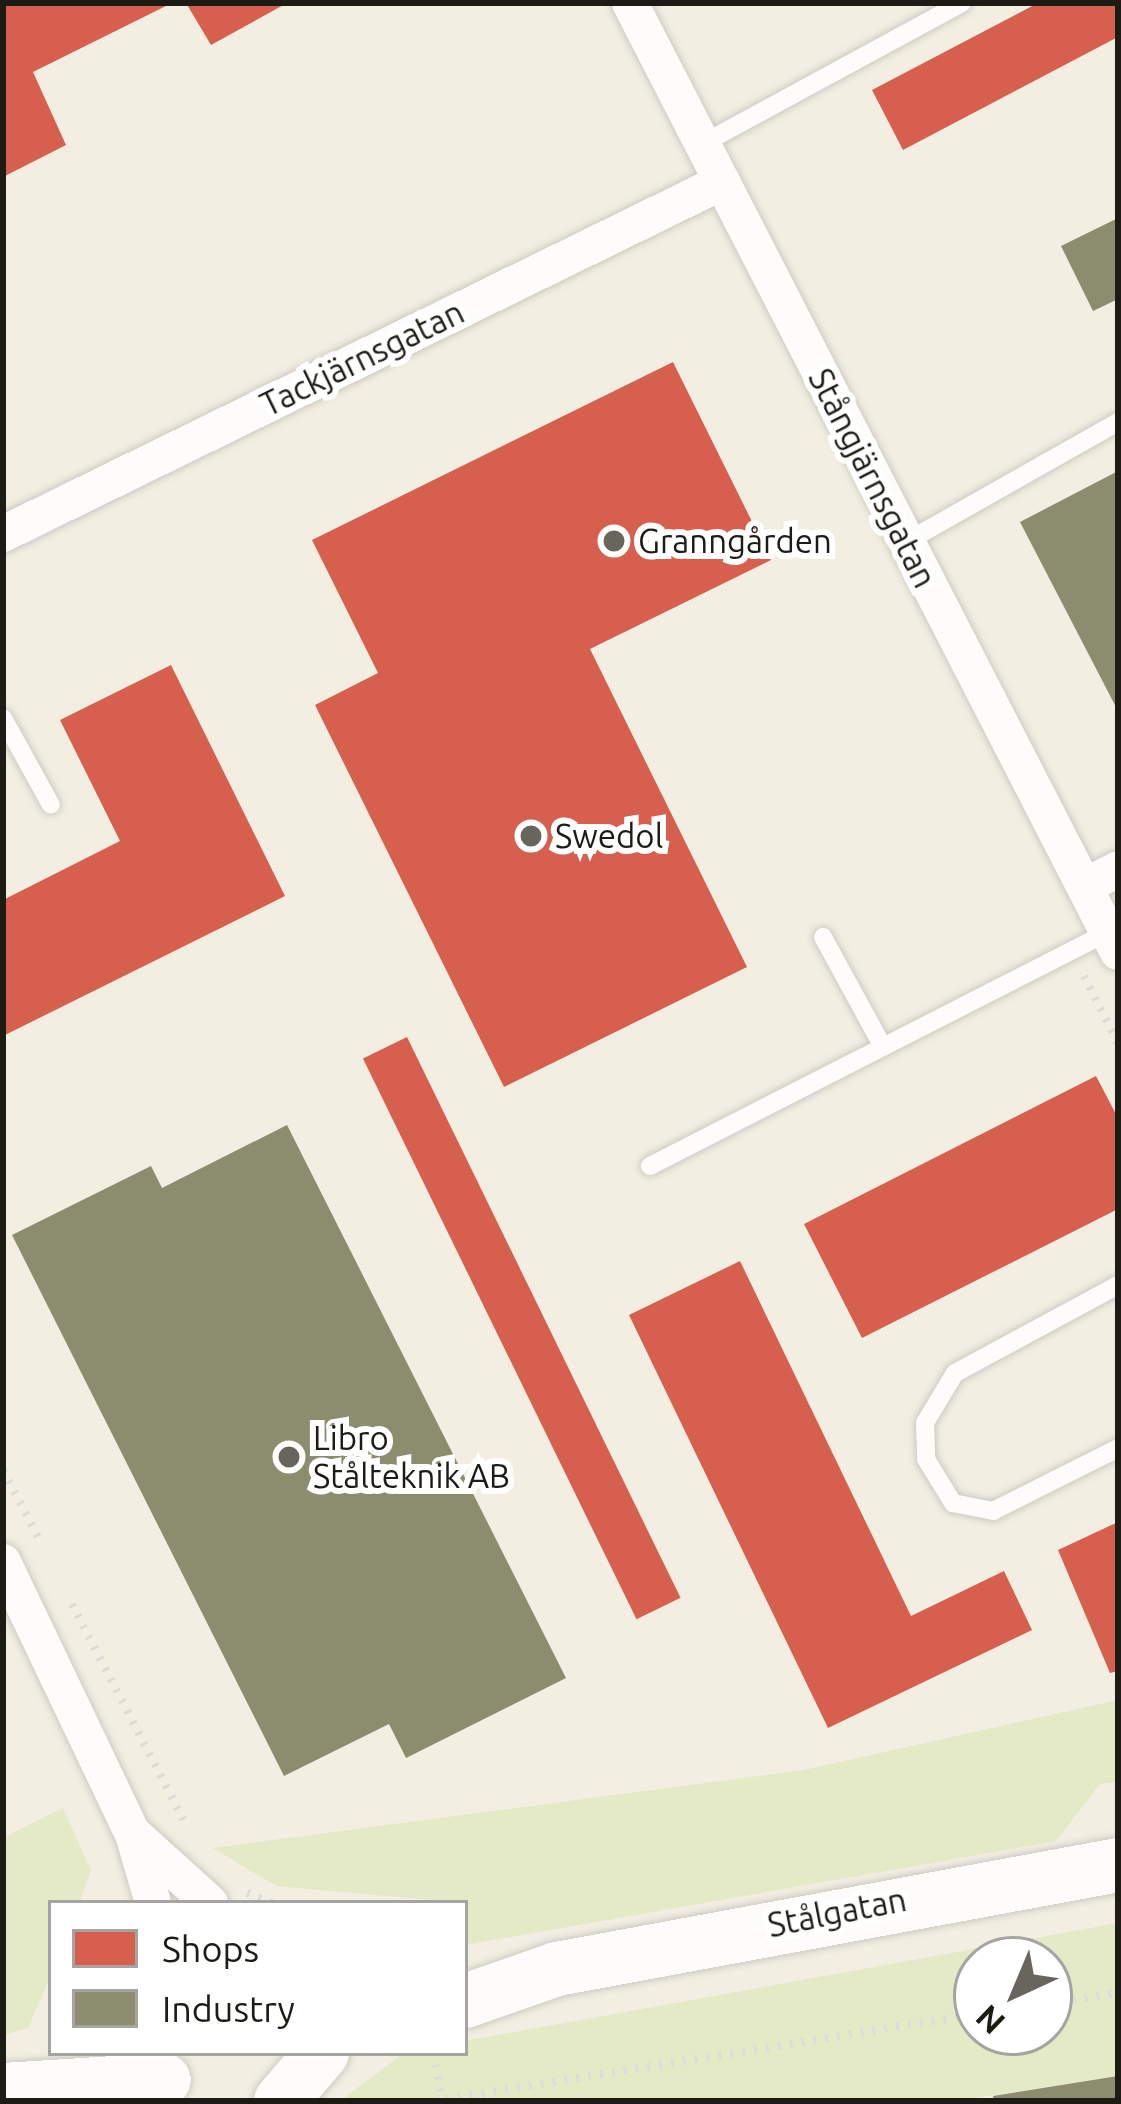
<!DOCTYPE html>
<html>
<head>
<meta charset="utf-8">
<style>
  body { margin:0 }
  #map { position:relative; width:1121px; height:2104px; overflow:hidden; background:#f2eee2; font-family:Ubuntu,sans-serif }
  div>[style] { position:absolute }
  .green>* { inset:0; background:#e4e9c6 }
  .shops>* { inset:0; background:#d6604d; transform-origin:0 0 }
  .industry>* { inset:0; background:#8c8c6e }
  .path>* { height:8px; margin-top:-4px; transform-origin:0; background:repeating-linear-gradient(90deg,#dddcd9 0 3px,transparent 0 12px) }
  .roads { filter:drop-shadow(0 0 3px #cecbc2) drop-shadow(0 0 3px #cecbc2) }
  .lane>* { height:18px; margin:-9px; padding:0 9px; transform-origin:9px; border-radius:9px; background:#fdfcfb }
  .street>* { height:36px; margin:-18px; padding:0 18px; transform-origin:18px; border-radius:18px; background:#fdfcfb }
  .secondary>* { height:54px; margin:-27px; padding:0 27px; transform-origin:27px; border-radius:27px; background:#fdfcfb }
  .dots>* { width:33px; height:33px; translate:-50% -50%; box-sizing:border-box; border:6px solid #fff; border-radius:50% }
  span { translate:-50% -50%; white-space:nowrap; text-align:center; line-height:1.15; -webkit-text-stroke:12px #fff; paint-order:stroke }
  .street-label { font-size:33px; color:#1d1c14 }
  .poi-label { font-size:33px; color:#1d1c14 }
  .left { translate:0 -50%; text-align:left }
  .frame { position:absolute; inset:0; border:6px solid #1d1c14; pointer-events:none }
  .legend { position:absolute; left:48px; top:1900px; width:420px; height:156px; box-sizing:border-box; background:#fff; border:3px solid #a5a4a1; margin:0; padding:15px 21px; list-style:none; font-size:36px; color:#1d1c14 }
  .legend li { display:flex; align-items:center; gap:24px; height:60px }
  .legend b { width:60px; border:3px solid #a5a4a1 }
  .north { position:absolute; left:953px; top:1936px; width:120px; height:120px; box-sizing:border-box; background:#fff; border:3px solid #a5a4a1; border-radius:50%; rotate:224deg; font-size:33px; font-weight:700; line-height:48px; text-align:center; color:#1d1c14 }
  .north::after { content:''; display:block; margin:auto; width:42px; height:54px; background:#68665c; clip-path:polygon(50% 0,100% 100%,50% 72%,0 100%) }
</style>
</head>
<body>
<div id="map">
  <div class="green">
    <i style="clip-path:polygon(1118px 1700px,1118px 1782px,1100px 1784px,1056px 1841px,465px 1945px,465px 1903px,276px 1886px,213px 1848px,804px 1770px)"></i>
    <i style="clip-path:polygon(63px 1808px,91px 1871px,79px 1903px,51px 1903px,51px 1975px,28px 2028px,3px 2035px,3px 1838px)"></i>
    <i style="clip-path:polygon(evenodd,1118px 1923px,1118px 2076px,957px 2101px,340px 2101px,404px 2053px,465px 2053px,465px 2041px,1118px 1923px,977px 1960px,1049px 1960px,1049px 2032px,977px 2032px,977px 1960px)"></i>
  </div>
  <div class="shops">
    <i style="clip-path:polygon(3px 3px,172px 3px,33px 72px,66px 145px,3px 177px)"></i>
    <i style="clip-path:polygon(186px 3px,287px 3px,211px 45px)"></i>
    <i style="clip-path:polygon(1038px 3px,1118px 3px,1118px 37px,903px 150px,872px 90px)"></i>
    <i style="clip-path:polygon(673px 362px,771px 560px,590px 649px,747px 967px,504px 1087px,315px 705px,378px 673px,312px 540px)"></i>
    <i style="clip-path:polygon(171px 665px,285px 896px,3px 1036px,3px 900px,120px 841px,60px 720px)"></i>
    <i style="left:407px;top:1037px;width:624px;height:49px;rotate:64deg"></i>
    <i style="clip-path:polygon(1096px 1076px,1118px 1118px,1118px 1209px,862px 1338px,804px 1224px)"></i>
    <i style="clip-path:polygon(740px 1261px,911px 1616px,1004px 1571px,1032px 1630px,828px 1728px,629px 1315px)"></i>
    <i style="clip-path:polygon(1118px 1522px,1118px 1671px,1110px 1673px,1058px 1550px)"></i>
  </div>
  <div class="industry">
    <i style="clip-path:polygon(1118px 218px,1118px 299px,1093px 311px,1061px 246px)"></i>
    <i style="clip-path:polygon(1118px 471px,1118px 711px,1020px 522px)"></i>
    <i style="clip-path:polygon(287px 1125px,566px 1678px,406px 1758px,389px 1724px,284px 1776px,12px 1235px,151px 1166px,162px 1188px)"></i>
    <i style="clip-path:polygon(1118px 2076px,1118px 2101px,994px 2101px,993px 2096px)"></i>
  </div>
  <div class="path">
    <i style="left:1084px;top:976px;width:75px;rotate:63.1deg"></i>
    <i style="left:3px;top:1470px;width:76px;rotate:62.4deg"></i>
    <i style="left:72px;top:1604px;width:249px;rotate:62.7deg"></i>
    <i style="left:247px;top:1893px;width:28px;rotate:21deg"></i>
    <i style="left:1049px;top:2003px;width:70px;rotate:-8.2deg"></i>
    <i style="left:433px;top:2053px;width:43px;rotate:79.2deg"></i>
    <i style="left:434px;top:2101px;width:550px;rotate:-9.1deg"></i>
  </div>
  <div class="roads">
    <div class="lane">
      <i style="left:702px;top:144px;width:296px;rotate:-28.5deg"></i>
      <i style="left:906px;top:542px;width:244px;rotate:-29.5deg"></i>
      <i style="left:3px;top:718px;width:99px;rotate:61.1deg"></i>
      <i style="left:823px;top:937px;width:125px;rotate:61.4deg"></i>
      <i style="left:650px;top:1166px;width:514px;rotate:-27.06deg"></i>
      <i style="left:1118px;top:1285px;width:185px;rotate:151.6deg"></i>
      <i style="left:955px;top:1373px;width:58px;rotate:121deg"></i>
      <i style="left:925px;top:1423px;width:36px;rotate:88deg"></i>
      <i style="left:926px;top:1459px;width:52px;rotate:58.5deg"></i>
      <i style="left:953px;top:1503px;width:41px;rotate:11.3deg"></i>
      <i style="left:993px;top:1511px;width:140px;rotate:-26.7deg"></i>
    </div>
    <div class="street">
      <i style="left:630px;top:3px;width:1067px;rotate:62.79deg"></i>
      <i style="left:3px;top:534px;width:801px;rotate:-26.08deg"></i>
      <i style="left:1085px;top:886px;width:37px;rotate:-27deg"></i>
      <i style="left:3px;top:1562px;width:301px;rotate:64.5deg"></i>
      <i style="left:133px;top:1834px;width:72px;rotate:73.8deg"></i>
      <i style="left:136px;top:1836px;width:100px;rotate:42.2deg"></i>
    </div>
    <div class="secondary">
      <i style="left:465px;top:2001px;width:97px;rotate:-19.2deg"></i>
      <i style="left:557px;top:1969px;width:571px;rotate:-10.5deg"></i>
      <i style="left:3px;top:2090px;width:161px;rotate:-3.6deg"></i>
      <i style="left:281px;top:2101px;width:63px;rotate:-49.5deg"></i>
    </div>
  </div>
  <div class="dots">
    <i style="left:614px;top:541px;background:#68665c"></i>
    <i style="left:531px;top:836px;background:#68665c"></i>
    <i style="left:289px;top:1457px;background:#68665c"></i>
  </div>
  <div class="street-label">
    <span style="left:362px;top:358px;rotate:-26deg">Tackjärnsgatan</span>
    <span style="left:873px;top:478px;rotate:63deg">Stångjärnsgatan</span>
    <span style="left:837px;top:1912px;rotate:-11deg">Stålgatan</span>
  </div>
  <div class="poi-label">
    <span class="left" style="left:638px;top:541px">Granngården</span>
    <span class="left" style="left:555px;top:836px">Swedol</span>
    <span class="left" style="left:313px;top:1457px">Libro<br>Stålteknik AB</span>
  </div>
  <div class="frame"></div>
  <ul class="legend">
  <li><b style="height:33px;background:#d6604d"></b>Shops</li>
  <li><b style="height:33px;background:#8c8c6e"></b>Industry</li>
  </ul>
  <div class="north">N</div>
</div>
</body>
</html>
